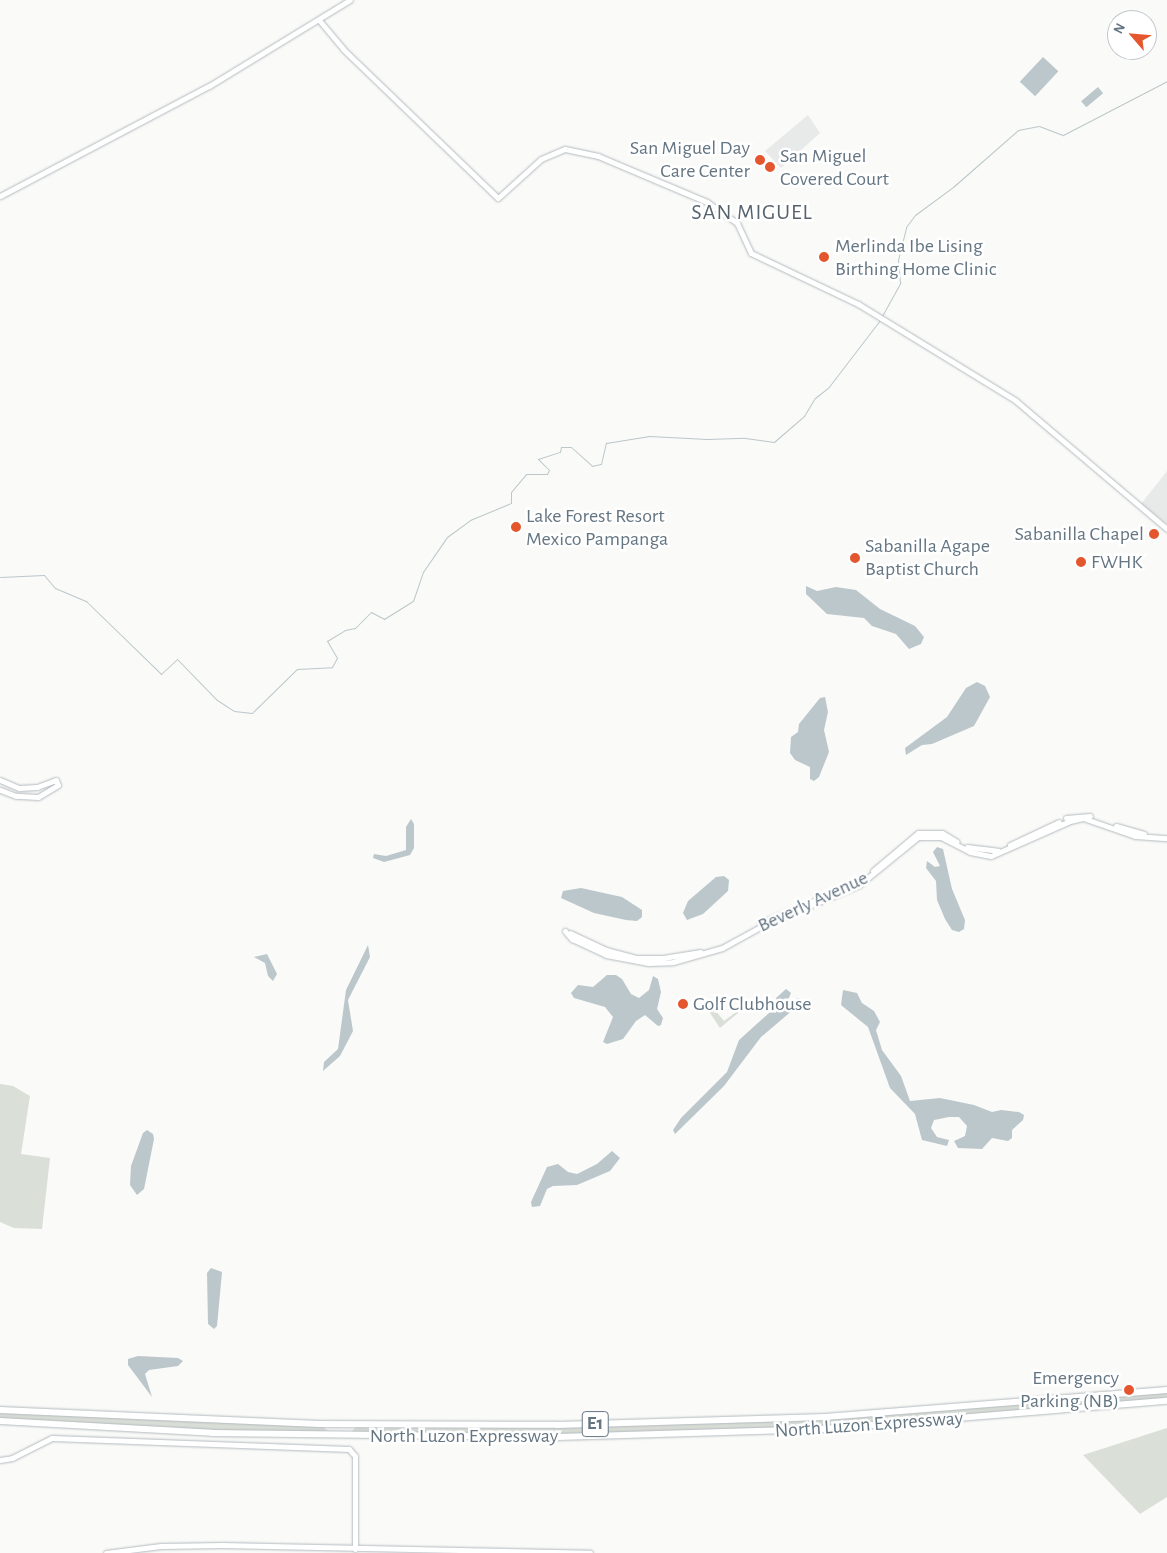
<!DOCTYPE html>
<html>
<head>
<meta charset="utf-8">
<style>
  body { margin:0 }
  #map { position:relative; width:1167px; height:1553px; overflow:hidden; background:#fafaf8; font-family:"Alegreya Sans",sans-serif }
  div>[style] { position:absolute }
  .built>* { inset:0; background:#e8e9e9 }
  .green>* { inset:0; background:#dadfd7 }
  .water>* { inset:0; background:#bbc7cb; transform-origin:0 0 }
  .stream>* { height:1px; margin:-0.5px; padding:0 0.5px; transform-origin:0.5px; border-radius:0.5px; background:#bbc7cb }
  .roads { filter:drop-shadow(0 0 1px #b3babf) drop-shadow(0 0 1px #b3babf) }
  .secondary>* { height:5px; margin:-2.5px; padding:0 2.5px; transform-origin:2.5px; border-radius:2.5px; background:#fff }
  .highway>* { height:6px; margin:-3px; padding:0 3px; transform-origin:3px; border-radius:3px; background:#fff }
  .dots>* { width:14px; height:14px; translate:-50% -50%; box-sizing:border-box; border:2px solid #fff; border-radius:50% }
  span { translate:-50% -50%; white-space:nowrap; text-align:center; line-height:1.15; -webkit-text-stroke:5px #fff; paint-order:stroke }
  .shield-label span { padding:1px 4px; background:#fff; border:1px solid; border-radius:4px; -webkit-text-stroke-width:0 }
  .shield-label { font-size:19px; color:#657683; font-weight:700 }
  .poi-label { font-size:20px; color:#657683 }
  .right { translate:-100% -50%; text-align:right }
  .left { translate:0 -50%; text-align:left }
  .street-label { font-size:20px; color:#657683 }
  .quarter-label { font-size:22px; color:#57646e; letter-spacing:1px }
  .north { position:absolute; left:1107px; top:10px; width:50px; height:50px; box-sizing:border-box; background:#fff; border:1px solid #c1c8cd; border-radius:50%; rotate:297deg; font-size:14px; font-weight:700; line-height:20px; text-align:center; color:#657683 }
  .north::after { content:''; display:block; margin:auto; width:18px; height:22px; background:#e4572e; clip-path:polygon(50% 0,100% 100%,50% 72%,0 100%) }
</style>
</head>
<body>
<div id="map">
  <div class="built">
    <i style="clip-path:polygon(808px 115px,820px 133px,781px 168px,765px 151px)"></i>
    <i style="clip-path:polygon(1167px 471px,1167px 524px,1141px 504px)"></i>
  </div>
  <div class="green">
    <i style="clip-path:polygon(762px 993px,720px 1028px,710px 1013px,711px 1005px,724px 1021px)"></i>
    <i style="clip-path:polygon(0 1084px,13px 1086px,30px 1096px,21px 1154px,50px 1158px,42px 1229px,14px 1228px,0 1222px)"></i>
    <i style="clip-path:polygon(1167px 1392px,1167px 1399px,1050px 1411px,803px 1427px,590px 1434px,351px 1432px,356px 1427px,591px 1427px,871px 1416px)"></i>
    <i style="clip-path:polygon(0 1412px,323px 1427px,328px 1431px,273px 1433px,0 1420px)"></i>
    <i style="clip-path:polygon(1167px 1428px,1167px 1497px,1140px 1514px,1083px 1455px)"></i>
  </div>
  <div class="water">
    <i style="left:1043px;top:57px;width:21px;height:34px;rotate:43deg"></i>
    <i style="left:1098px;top:87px;width:8px;height:22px;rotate:50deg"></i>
    <i style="clip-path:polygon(806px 586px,817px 591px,836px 587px,856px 590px,880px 609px,915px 626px,924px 637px,921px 644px,909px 649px,896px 634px,872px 626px,864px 618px,827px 614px,806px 594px)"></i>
    <i style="clip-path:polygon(977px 682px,985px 686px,990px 697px,974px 726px,932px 744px,922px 745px,906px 755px,905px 748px,947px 717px,966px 688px)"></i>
    <i style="clip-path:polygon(825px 697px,828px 712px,824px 730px,829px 752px,819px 777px,814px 781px,810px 779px,810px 767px,795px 760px,790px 753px,791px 737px,798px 732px,799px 724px,820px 698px)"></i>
    <i style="clip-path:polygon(411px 819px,414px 824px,414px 848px,410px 855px,384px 862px,373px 858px,374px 854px,386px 856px,406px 850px,406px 827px)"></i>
    <i style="clip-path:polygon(937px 847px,943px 849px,952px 889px,965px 920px,964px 929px,959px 932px,952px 930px,945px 919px,937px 900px,936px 881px,926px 868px,927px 861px,935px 867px,940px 866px,933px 852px)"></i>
    <i style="clip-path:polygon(724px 876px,729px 880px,728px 891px,703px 914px,687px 920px,683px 913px,688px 901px,716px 877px)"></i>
    <i style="clip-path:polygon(581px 888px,622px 897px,642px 910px,642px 917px,637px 921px,626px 920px,594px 913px,561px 898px,563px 891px)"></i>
    <i style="clip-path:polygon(368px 945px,370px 957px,348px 1000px,353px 1031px,340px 1056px,323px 1071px,324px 1062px,338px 1049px,346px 990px)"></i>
    <i style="clip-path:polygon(267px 954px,277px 974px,273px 981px,268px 976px,265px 963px,254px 957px)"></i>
    <i style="clip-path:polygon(607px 975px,616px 975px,622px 979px,631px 994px,639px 998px,649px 990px,653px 976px,658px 979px,661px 992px,657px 1009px,663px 1018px,661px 1025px,658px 1026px,645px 1015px,636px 1021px,623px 1039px,607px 1044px,603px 1042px,613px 1017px,605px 1007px,574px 998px,571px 993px,578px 985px,593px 987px)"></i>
    <i style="clip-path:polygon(786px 989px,791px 993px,787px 1002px,799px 998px,800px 1004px,761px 1037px,724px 1086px,675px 1134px,673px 1130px,681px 1118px,727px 1072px,739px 1040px,778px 1005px,776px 998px)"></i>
    <i style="clip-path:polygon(843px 990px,857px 993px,862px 1003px,874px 1011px,880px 1022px,876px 1030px,882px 1050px,901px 1076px,910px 1101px,940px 1098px,974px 1105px,992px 1112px,1001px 1110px,1019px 1112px,1024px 1115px,1023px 1120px,1012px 1130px,1012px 1138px,1008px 1141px,992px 1138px,982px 1149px,958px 1148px,954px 1141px,965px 1136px,967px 1126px,959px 1117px,949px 1117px,934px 1120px,931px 1128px,937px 1137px,949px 1140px,947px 1146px,922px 1140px,915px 1114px,890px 1088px,868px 1027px,841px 1005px)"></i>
    <i style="clip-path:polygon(147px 1130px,153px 1134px,154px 1139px,144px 1189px,137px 1195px,130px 1185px,131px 1166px,143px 1133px)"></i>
    <i style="clip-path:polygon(612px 1151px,620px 1158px,610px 1171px,577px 1185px,553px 1186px,547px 1189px,540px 1206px,532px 1207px,531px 1202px,547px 1167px,558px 1164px,568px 1172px,577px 1174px,597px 1164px)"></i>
    <i style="clip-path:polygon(211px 1268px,222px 1272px,217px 1326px,214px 1329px,208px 1324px,207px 1273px)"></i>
    <i style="clip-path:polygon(138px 1356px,178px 1358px,183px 1361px,178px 1366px,149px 1370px,145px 1374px,152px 1397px,128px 1365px,128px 1359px)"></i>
  </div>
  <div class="stream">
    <i style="left:882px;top:316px;width:38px;rotate:-61deg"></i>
    <i style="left:900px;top:283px;width:23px;rotate:-95deg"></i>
    <i style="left:898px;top:260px;width:34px;rotate:-76deg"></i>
    <i style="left:906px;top:227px;width:15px;rotate:-53deg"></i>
    <i style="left:915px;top:215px;width:47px;rotate:-36.4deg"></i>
    <i style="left:953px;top:187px;width:86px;rotate:-41.2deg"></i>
    <i style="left:1018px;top:130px;width:21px;rotate:-11deg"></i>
    <i style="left:1039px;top:126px;width:26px;rotate:21deg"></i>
    <i style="left:1063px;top:135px;width:117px;rotate:-27.4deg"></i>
    <i style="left:0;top:577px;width:44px;rotate:-2.6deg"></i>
    <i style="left:44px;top:575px;width:17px;rotate:50deg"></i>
    <i style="left:55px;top:588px;width:34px;rotate:23deg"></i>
    <i style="left:86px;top:601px;width:105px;rotate:44.2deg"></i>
    <i style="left:161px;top:674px;width:22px;rotate:-43deg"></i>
    <i style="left:177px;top:659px;width:57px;rotate:45.7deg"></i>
    <i style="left:217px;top:700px;width:20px;rotate:33deg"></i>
    <i style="left:234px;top:711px;width:18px;rotate:6deg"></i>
    <i style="left:252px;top:713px;width:63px;rotate:-44.4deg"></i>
    <i style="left:297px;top:669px;width:35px;rotate:-3deg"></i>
    <i style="left:332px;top:667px;width:10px;rotate:-61deg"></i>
    <i style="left:337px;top:658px;width:20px;rotate:-120deg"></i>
    <i style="left:327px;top:641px;width:21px;rotate:-31deg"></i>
    <i style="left:345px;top:630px;width:10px;rotate:-11deg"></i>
    <i style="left:355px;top:628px;width:23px;rotate:-45deg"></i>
    <i style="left:371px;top:612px;width:15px;rotate:28deg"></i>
    <i style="left:384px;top:619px;width:34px;rotate:-32deg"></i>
    <i style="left:413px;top:601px;width:31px;rotate:-71deg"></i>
    <i style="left:423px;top:572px;width:42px;rotate:-55.6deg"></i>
    <i style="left:447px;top:537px;width:29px;rotate:-36deg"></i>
    <i style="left:470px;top:520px;width:44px;rotate:-22.5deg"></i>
    <i style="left:511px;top:503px;width:11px;rotate:-90deg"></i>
    <i style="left:511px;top:492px;width:23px;rotate:-50deg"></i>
    <i style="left:526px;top:474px;width:21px"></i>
    <i style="left:547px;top:474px;width:4px;rotate:-63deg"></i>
    <i style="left:549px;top:470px;width:16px;rotate:-135deg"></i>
    <i style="left:538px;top:459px;width:23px;rotate:-18deg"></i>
    <i style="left:560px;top:452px;width:5px;rotate:-79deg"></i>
    <i style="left:561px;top:447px;width:10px"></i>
    <i style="left:571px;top:447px;width:28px;rotate:42deg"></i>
    <i style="left:592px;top:466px;width:9px;rotate:-13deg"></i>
    <i style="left:601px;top:464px;width:22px;rotate:-77deg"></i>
    <i style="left:606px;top:443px;width:44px;rotate:-9.2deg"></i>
    <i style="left:649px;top:436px;width:58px;rotate:3deg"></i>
    <i style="left:707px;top:439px;width:38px;rotate:-2deg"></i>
    <i style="left:745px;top:438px;width:29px;rotate:8deg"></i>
    <i style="left:774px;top:442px;width:40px;rotate:-41deg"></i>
    <i style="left:804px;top:416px;width:21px;rotate:-59deg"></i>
    <i style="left:815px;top:398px;width:16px;rotate:-38deg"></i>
    <i style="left:828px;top:388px;width:86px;rotate:-52.6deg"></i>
  </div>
  <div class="roads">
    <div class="secondary">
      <i style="left:319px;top:20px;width:38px;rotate:50deg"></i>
      <i style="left:343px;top:49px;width:215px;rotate:43.9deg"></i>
      <i style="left:498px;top:198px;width:58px;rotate:-42.2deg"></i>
      <i style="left:541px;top:159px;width:26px;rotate:-23deg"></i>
      <i style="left:565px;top:149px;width:34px;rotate:12deg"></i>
      <i style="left:598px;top:156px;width:118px;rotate:22.9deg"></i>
      <i style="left:707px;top:202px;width:37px;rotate:35deg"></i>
      <i style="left:737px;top:223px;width:33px;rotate:65deg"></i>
      <i style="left:751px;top:253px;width:119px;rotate:25.5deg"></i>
      <i style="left:858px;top:304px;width:185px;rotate:31.5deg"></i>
      <i style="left:1016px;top:401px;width:198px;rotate:40.3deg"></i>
      <i style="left:0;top:196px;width:236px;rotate:-27.8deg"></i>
      <i style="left:209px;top:86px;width:165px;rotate:-31.4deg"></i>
      <i style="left:0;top:780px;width:21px;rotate:23deg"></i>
      <i style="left:19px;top:788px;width:18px;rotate:-3deg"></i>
      <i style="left:37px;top:787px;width:20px;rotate:-20deg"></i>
      <i style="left:56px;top:780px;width:5px;rotate:68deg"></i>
      <i style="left:58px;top:785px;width:23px;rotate:149deg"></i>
      <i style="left:38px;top:797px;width:22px;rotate:-177deg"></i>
      <i style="left:16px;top:796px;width:17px;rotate:-159deg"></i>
      <i style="left:1066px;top:818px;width:24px;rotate:-5deg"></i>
      <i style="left:1116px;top:826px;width:29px;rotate:16deg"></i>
      <i style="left:1010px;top:845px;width:54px;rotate:-25.1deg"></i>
      <i style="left:967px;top:847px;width:31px;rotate:7deg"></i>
      <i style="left:873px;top:871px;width:59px;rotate:-40.2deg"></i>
      <i style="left:918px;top:833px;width:24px"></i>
      <i style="left:942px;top:833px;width:17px;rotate:31deg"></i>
      <i style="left:760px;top:923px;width:74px;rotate:-22.4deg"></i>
      <i style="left:565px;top:931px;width:11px;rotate:49deg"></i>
      <i style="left:572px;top:939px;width:38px;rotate:25deg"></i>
      <i style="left:606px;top:955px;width:43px;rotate:10.8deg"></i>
      <i style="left:648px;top:963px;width:25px;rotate:-2deg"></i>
      <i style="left:673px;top:962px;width:51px;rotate:-15.9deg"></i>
      <i style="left:722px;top:948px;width:46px;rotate:-28.8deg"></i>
      <i style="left:762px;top:926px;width:105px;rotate:-22.9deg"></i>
      <i style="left:859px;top:885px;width:76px;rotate:-39.1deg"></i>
      <i style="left:918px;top:837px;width:23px"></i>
      <i style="left:941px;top:837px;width:33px;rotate:27deg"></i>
      <i style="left:970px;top:852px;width:21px;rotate:11deg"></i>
      <i style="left:991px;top:856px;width:86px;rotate:-23.9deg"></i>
      <i style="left:1070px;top:821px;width:13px;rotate:-13deg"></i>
      <i style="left:1083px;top:818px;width:55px;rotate:19.1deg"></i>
      <i style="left:1135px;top:836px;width:32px;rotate:4deg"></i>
      <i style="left:570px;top:933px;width:40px;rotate:25deg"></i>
      <i style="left:606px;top:950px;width:30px;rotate:15deg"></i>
      <i style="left:635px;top:958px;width:28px"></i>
      <i style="left:663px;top:958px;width:38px;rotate:-9deg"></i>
      <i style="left:0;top:1460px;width:12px;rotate:-9deg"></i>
      <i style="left:12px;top:1458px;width:45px;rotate:-26.6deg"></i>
      <i style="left:52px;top:1438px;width:297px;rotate:2.1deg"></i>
      <i style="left:349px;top:1449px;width:9px;rotate:49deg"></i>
      <i style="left:355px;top:1456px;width:93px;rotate:90deg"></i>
      <i style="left:106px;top:1553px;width:55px;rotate:-7.3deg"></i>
      <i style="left:161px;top:1546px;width:61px;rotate:-0.9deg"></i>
      <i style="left:222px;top:1545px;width:368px;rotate:1.2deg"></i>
    </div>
    <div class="highway">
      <i style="left:0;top:1410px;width:319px;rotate:2.5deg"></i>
      <i style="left:319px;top:1424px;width:238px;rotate:0.2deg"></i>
      <i style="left:557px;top:1425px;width:268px;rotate:-1.7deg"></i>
      <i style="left:825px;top:1417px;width:343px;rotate:-4.5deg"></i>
      <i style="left:0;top:1421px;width:212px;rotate:3.2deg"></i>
      <i style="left:212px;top:1433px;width:346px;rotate:0.7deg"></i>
      <i style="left:558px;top:1437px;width:266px;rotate:-1.7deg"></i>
      <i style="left:824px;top:1429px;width:344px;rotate:-4.7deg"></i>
    </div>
  </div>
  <div class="dots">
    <i style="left:760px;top:160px;background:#e4572e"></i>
    <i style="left:770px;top:167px;background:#e4572e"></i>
    <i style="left:824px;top:257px;background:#e4572e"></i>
    <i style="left:516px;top:527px;background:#e4572e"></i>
    <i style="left:1154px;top:534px;background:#e4572e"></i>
    <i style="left:855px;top:558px;background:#e4572e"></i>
    <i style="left:1081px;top:562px;background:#e4572e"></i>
    <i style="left:683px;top:1004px;background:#e4572e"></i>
    <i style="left:1129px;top:1390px;background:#e4572e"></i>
  </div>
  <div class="shield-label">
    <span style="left:595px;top:1424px">E1</span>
  </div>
  <div class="poi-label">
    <span class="right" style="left:750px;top:160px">San Miguel Day<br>Care Center</span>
    <span class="left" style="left:780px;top:168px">San Miguel<br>Covered Court</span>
    <span class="left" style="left:835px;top:258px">Merlinda Ibe Lising<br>Birthing Home Clinic</span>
    <span class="left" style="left:526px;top:528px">Lake Forest Resort<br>Mexico Pampanga</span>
    <span class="right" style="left:1144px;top:534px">Sabanilla Chapel</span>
    <span class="left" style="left:865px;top:558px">Sabanilla Agape<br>Baptist Church</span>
    <span class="left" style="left:1091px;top:562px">FWHK</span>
    <span class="left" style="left:693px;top:1004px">Golf Clubhouse</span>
    <span class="right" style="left:1119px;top:1390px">Emergency<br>Parking (NB)</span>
  </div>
  <div class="street-label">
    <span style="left:813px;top:902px;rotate:-25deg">Beverly Avenue</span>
    <span style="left:869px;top:1425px;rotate:-4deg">North Luzon Expressway</span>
    <span style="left:464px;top:1436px">North Luzon Expressway</span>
  </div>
  <div class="quarter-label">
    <span style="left:752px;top:213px">SAN MIGUEL</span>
  </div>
  <div class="north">N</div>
</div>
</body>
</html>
